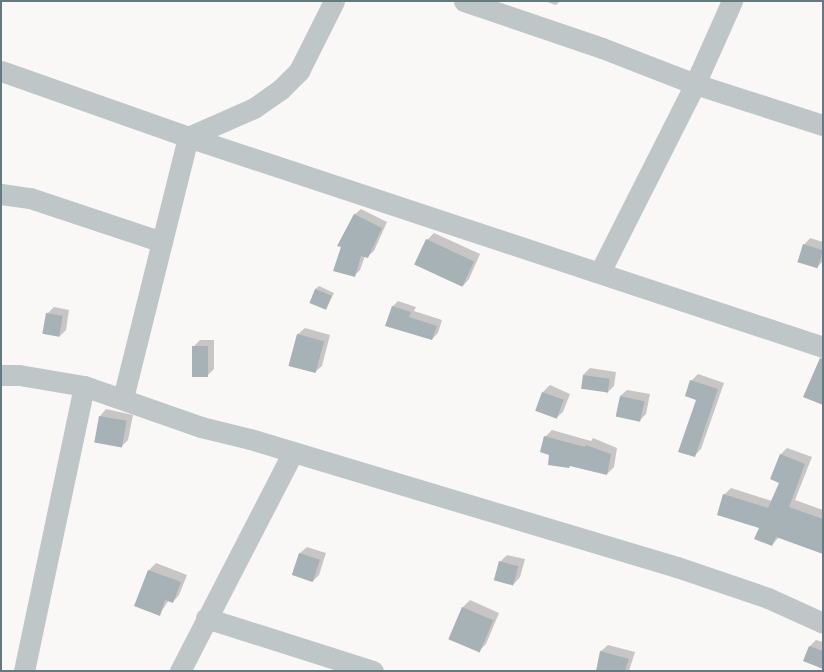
<!DOCTYPE html>
<html>
<head>
<meta charset="utf-8">
<style>
  body { margin:0 }
  #map { position:relative; width:824px; height:672px; overflow:hidden; background:#f9f8f6; font-family:"DejaVu Sans",sans-serif }
  div>[style] { position:absolute }
  .shadow>* { inset:0; background:#0003 }
  .building>* { inset:0; background:#a6b2b5; transform-origin:0 0 }
  .minor>* { height:21px; margin:-10.5px; padding:0 10.5px; transform-origin:10.5px; border-radius:10.5px; background:#bfc6c8 }
  span { translate:-50% -50%; white-space:nowrap; text-align:center; line-height:1.15; -webkit-text-stroke:4px #fff; paint-order:stroke }
  .frame { position:absolute; inset:0; border:2px solid #637a81; pointer-events:none }
</style>
</head>
<body>
<div id="map">
  <div class="shadow">
    <i style="clip-path:polygon(544px 1px,560px 1px,556px 5px)"></i>
    <i style="clip-path:polygon(361px 209px,387px 222px,374px 251px,367px 257px,365px 256px,360px 270px,354px 276px,354px 215px)"></i>
    <i style="clip-path:polygon(434px 233px,480px 254px,469px 279px,463px 286px,427px 240px)"></i>
    <i style="clip-path:polygon(810px 238px,823px 242px,823px 261px,817px 267px,804px 245px)"></i>
    <i style="clip-path:polygon(319px 286px,334px 293px,326px 309px,315px 289px)"></i>
    <i style="clip-path:polygon(398px 301px,416px 307px,414px 311px,442px 320px,438px 333px,432px 339px,387px 325px,393px 306px)"></i>
    <i style="clip-path:polygon(54px 307px,69px 310px,66px 330px,59px 337px,47px 314px)"></i>
    <i style="clip-path:polygon(305px 328px,330px 335px,322px 366px,315px 372px,289px 365px,298px 334px)"></i>
    <i style="clip-path:polygon(200px 340px,214px 340px,214px 369px,207px 376px,193px 347px)"></i>
    <i style="clip-path:polygon(590px 368px,616px 372px,614px 386px,607px 393px,583px 375px)"></i>
    <i style="clip-path:polygon(698px 374px,724px 383px,701px 449px,694px 456px,697px 399px,691px 381px)"></i>
    <i style="clip-path:polygon(550px 385px,570px 394px,563px 412px,556px 418px,536px 410px,543px 392px)"></i>
    <i style="clip-path:polygon(627px 390px,650px 394px,646px 414px,640px 420px,620px 396px)"></i>
    <i style="clip-path:polygon(106px 409px,133px 415px,128px 440px,121px 447px,95px 441px,100px 416px)"></i>
    <i style="clip-path:polygon(552px 430px,591px 441px,593px 438px,617px 448px,614px 467px,607px 474px,545px 437px)"></i>
    <i style="clip-path:polygon(787px 448px,812px 457px,795px 500px,823px 510px,823px 553px,779px 537px,772px 545px,761px 527px,724px 495px,731px 488px,772px 501px,781px 482px,780px 455px)"></i>
    <i style="clip-path:polygon(307px 547px,326px 553px,319px 575px,312px 582px,292px 575px,300px 553px)"></i>
    <i style="clip-path:polygon(507px 555px,525px 559px,520px 577px,514px 584px,500px 562px)"></i>
    <i style="clip-path:polygon(156px 563px,187px 575px,179px 595px,173px 602px,169px 600px,159px 615px,136px 606px,149px 570px)"></i>
    <i style="clip-path:polygon(470px 600px,499px 613px,486px 644px,479px 651px,450px 639px,463px 607px)"></i>
    <i style="clip-path:polygon(816px 640px,823px 642px,823px 668px,810px 646px)"></i>
    <i style="clip-path:polygon(608px 645px,635px 652px,629px 671px,597px 671px,601px 651px)"></i>
  </div>
  <div class="building">
    <i style="clip-path:polygon(354px 214px,382px 228px,368px 258px,361px 256px,355px 277px,333px 271px,341px 247px,337px 246px)"></i>
    <i style="left:426px;top:239px;width:53px;height:28px;rotate:25deg"></i>
    <i style="left:803px;top:244px;width:21px;height:19px;rotate:17deg"></i>
    <i style="left:315px;top:289px;width:18px;height:15px;rotate:22deg"></i>
    <i style="clip-path:polygon(392px 306px,411px 312px,409px 317px,437px 326px,432px 340px,385px 326px)"></i>
    <i style="left:46px;top:313px;width:17px;height:21px;rotate:10deg"></i>
    <i style="left:297px;top:334px;width:28px;height:33px;rotate:15deg"></i>
    <i style="left:192px;top:346px;width:16px;height:31px"></i>
    <i style="clip-path:polygon(820px 358px,823px 359px,823px 405px,803px 397px)"></i>
    <i style="left:583px;top:375px;width:27px;height:14px;rotate:8deg"></i>
    <i style="clip-path:polygon(690px 380px,718px 389px,695px 457px,678px 452px,696px 400px,685px 396px)"></i>
    <i style="left:542px;top:392px;width:23px;height:20px;rotate:20deg"></i>
    <i style="left:620px;top:396px;width:25px;height:21px;rotate:12deg"></i>
    <i style="left:99px;top:416px;width:28px;height:27px;rotate:10deg"></i>
    <i style="clip-path:polygon(544px 436px,585px 447px,586px 445px,611px 454px,607px 475px,570px 466px,569px 468px,548px 465px,549px 455px,540px 452px)"></i>
    <i style="clip-path:polygon(780px 454px,805px 464px,789px 507px,823px 519px,823px 554px,776px 537px,772px 546px,754px 539px,759px 528px,717px 515px,723px 494px,768px 508px,779px 483px,770px 479px)"></i>
    <i style="left:299px;top:553px;width:22px;height:23px;rotate:18deg"></i>
    <i style="left:499px;top:561px;width:20px;height:20px;rotate:15deg"></i>
    <i style="clip-path:polygon(148px 570px,181px 582px,173px 603px,165px 600px,160px 616px,134px 606px)"></i>
    <i style="left:462px;top:607px;width:34px;height:35px;rotate:23deg"></i>
    <i style="clip-path:polygon(809px 646px,823px 651px,823px 669px,803px 661px)"></i>
    <i style="clip-path:polygon(600px 651px,629px 659px,625px 671px,596px 671px)"></i>
  </div>
  <div class="minor">
    <i style="left:464px;top:1px;width:146px;rotate:18.8deg"></i>
    <i style="left:602px;top:48px;width:100px;rotate:21.2deg"></i>
    <i style="left:695px;top:84px;width:134px;rotate:17.8deg"></i>
    <i style="left:1px;top:71px;width:198px;rotate:19.4deg"></i>
    <i style="left:188px;top:137px;width:669px;rotate:18.3deg"></i>
    <i style="left:1px;top:194px;width:29px;rotate:8deg"></i>
    <i style="left:30px;top:198px;width:139px;rotate:18.4deg"></i>
    <i style="left:600px;top:272px;width:211px;rotate:-63.2deg"></i>
    <i style="left:695px;top:84px;width:91px;rotate:-66deg"></i>
    <i style="left:1px;top:375px;width:18px"></i>
    <i style="left:19px;top:375px;width:66px;rotate:9.6deg"></i>
    <i style="left:84px;top:386px;width:124px;rotate:19.3deg"></i>
    <i style="left:201px;top:427px;width:50px;rotate:13.8deg"></i>
    <i style="left:250px;top:439px;width:446px;rotate:16.7deg"></i>
    <i style="left:677px;top:567px;width:96px;rotate:18.8deg"></i>
    <i style="left:768px;top:598px;width:60px;rotate:24.4deg"></i>
    <i style="left:123px;top:398px;width:269px;rotate:-76deg"></i>
    <i style="left:188px;top:137px;width:72px;rotate:-23.7deg"></i>
    <i style="left:254px;top:108px;width:32px;rotate:-35deg"></i>
    <i style="left:280px;top:90px;width:27px;rotate:-45deg"></i>
    <i style="left:299px;top:71px;width:78px;rotate:-63.4deg"></i>
    <i style="left:206px;top:618px;width:175px;rotate:17.6deg"></i>
    <i style="left:24px;top:671px;width:291px;rotate:-78.1deg"></i>
    <i style="left:180px;top:671px;width:246px;rotate:-62.7deg"></i>
  </div>
  <div class="frame"></div>
</div>
</body>
</html>
